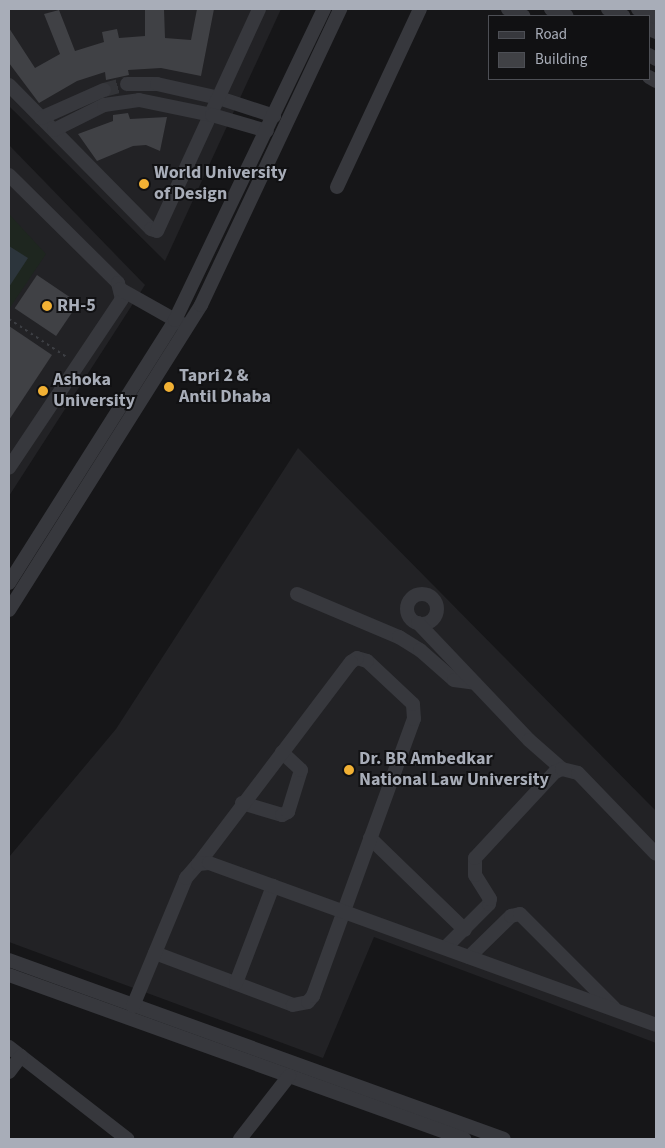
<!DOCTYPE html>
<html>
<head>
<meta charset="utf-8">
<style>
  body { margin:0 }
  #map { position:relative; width:665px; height:1148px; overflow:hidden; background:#161618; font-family:"Source Sans 3",sans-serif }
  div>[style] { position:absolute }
  .built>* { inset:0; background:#222225 }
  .green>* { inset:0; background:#1e261f }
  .water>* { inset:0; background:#2c353c }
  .building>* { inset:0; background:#404145; transform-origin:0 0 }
  .minor-tunnel>* { height:14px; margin-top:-7px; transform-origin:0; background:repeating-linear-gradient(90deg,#333438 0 14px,transparent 0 21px) }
  .path>* { height:2px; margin-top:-1px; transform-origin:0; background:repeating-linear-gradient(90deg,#3d3f44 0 2.5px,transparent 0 6.5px) }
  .minor>* { height:14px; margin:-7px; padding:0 7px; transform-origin:7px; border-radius:7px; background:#37383d }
  .minor>.ring { margin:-7px; padding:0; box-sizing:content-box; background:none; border:14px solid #37383d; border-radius:50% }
  .dots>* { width:14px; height:14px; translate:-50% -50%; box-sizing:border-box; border:2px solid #111113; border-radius:50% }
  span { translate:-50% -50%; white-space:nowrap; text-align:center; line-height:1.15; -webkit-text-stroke:4px #111113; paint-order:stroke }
  .poi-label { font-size:18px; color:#a8adb8; font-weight:700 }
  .left { translate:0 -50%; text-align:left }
  .frame { position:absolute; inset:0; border:10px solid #a8adb8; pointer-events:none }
  .legend { position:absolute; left:488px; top:15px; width:162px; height:65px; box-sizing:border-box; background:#111113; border:1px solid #4d4f55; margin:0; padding:6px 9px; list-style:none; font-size:15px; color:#a8adb8 }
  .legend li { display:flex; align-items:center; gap:10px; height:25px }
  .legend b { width:25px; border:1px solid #4d4f55 }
</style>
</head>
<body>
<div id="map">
  <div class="built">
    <i style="clip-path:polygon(9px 9px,281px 9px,165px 261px,9px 106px)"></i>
    <i style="clip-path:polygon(9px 145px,145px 285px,9px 496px)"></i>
    <i style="clip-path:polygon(298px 448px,656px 811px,656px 1043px,374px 937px,323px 1058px,9px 942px,9px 857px,116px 729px)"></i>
  </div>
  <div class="green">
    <i style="clip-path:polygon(9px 214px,46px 254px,9px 309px)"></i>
  </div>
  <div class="water">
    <i style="clip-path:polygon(9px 246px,28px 258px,9px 287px)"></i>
  </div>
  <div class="building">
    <i style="clip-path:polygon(145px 9px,164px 9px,165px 38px,191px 40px,197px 9px,214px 9px,201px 76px,161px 68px,128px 70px,129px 75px,106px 80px,105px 72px,77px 81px,39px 103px,9px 63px,9px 28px,35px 68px,60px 54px,44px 14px,59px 10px,75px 51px,104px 42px,102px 32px,117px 29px,119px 38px,145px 36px)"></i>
    <i style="clip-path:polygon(128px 113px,130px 119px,167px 117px,160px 151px,146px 145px,133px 146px,97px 161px,78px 134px,113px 121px,113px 115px)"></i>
    <i style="left:37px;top:275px;width:50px;height:40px;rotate:34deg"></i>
    <i style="clip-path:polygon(9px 326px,52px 355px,9px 420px)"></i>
  </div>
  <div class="minor-tunnel">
    <i style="left:104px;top:90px;width:24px;rotate:-15deg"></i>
  </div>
  <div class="path">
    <i style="left:9px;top:319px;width:71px;rotate:33.5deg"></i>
  </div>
  <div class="minor">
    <i style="left:508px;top:9px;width:17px;rotate:25deg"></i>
    <i style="left:551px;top:9px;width:17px;rotate:24deg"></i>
    <i style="left:608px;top:9px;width:17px;rotate:25deg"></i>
    <i style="left:638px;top:9px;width:20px;rotate:27deg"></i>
    <i style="left:649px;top:29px;width:8px;rotate:23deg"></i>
    <i style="left:649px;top:55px;width:8px;rotate:30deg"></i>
    <i style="left:649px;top:77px;width:8px;rotate:30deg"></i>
    <i style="left:127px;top:84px;width:30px"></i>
    <i style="left:157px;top:84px;width:64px;rotate:12.7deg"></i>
    <i style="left:219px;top:98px;width:58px;rotate:18.1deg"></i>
    <i style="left:9px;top:85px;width:202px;rotate:45.4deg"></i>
    <i style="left:151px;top:229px;width:6px;rotate:18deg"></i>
    <i style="left:157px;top:231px;width:244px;rotate:-65.3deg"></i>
    <i style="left:41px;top:118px;width:69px;rotate:-24deg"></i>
    <i style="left:54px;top:130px;width:56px;rotate:-26.6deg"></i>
    <i style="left:104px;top:105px;width:35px;rotate:-8deg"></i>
    <i style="left:139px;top:100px;width:75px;rotate:11.6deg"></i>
    <i style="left:212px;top:115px;width:57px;rotate:16.2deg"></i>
    <i style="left:9px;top:175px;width:153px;rotate:44.7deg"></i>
    <i style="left:118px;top:283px;width:16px;rotate:76deg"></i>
    <i style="left:122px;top:299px;width:203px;rotate:123.8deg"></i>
    <i style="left:337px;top:187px;width:196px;rotate:-65deg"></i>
    <i style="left:120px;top:289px;width:71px;rotate:29.4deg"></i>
    <i style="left:9px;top:583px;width:311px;rotate:-57.7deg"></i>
    <i style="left:175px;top:320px;width:345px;rotate:-64.4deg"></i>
    <i class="ring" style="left:407px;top:594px;width:16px;height:16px"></i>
    <i style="left:297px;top:594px;width:111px;rotate:22.9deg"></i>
    <i style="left:399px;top:637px;width:25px;rotate:32deg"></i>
    <i style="left:420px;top:650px;width:45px;rotate:41.4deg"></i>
    <i style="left:454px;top:680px;width:21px;rotate:8deg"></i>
    <i style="left:9px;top:610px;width:360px;rotate:-57.8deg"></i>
    <i style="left:201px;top:305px;width:327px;rotate:-64.8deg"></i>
    <i style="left:418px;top:623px;width:161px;rotate:46.5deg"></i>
    <i style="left:529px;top:740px;width:44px;rotate:41.3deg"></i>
    <i style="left:242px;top:803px;width:42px;rotate:16.7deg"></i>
    <i style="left:282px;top:815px;width:7px;rotate:-27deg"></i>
    <i style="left:288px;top:812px;width:44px;rotate:-72.8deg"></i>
    <i style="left:301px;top:770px;width:26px;rotate:-137deg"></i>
    <i style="left:370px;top:838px;width:132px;rotate:44.1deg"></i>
    <i style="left:445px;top:948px;width:62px;rotate:-45deg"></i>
    <i style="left:489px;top:904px;width:5px;rotate:-79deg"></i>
    <i style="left:490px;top:899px;width:28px;rotate:-122deg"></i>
    <i style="left:475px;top:875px;width:17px;rotate:-90deg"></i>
    <i style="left:475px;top:858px;width:117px;rotate:-47.1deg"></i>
    <i style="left:555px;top:772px;width:8px;rotate:-23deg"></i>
    <i style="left:562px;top:769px;width:16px;rotate:14deg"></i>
    <i style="left:578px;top:773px;width:112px;rotate:46.1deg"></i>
    <i style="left:155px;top:953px;width:147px;rotate:20.6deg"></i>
    <i style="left:293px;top:1005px;width:15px;rotate:-11deg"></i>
    <i style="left:308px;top:1002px;width:8px;rotate:-50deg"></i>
    <i style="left:313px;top:996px;width:295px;rotate:-70deg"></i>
    <i style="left:414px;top:719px;width:15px;rotate:-94deg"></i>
    <i style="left:413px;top:704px;width:63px;rotate:-136.9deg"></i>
    <i style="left:367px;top:661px;width:10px;rotate:-163deg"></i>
    <i style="left:357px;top:658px;width:7px;rotate:146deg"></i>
    <i style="left:351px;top:662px;width:253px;rotate:127.1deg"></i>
    <i style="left:469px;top:957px;width:59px;rotate:-44.3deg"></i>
    <i style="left:511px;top:916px;width:9px;rotate:-13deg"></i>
    <i style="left:520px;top:914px;width:133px;rotate:45deg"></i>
    <i style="left:9px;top:960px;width:526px;rotate:19.88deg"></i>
    <i style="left:9px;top:975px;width:484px;rotate:19.8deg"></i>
    <i style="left:236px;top:983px;width:104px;rotate:-69.1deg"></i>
    <i style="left:133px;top:1006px;width:139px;rotate:-67.5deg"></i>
    <i style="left:186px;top:878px;width:18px;rotate:-49deg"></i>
    <i style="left:198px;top:864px;width:11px;rotate:-5deg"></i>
    <i style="left:209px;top:863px;width:475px;rotate:19.9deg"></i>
    <i style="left:9px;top:1047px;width:150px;rotate:37.9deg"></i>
    <i style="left:9px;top:1072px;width:20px;rotate:-53deg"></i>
    <i style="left:240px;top:1139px;width:80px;rotate:-52.1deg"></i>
  </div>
  <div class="dots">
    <i style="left:144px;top:184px;background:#f2b134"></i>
    <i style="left:47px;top:306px;background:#f2b134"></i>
    <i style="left:169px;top:387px;background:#f2b134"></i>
    <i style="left:43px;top:391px;background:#f2b134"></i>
    <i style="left:349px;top:770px;background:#f2b134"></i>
  </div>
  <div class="poi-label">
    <span class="left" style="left:154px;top:184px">World University<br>of Design</span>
    <span class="left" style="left:57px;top:306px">RH-5</span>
    <span class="left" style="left:179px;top:387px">Tapri 2 &amp;<br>Antil Dhaba</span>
    <span class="left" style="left:53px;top:391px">Ashoka<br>University</span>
    <span class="left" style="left:359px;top:770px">Dr. BR Ambedkar<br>National Law University</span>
  </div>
  <div class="frame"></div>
  <ul class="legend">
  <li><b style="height:6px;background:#37383d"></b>Road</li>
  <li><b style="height:14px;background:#404145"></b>Building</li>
  </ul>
</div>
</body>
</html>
